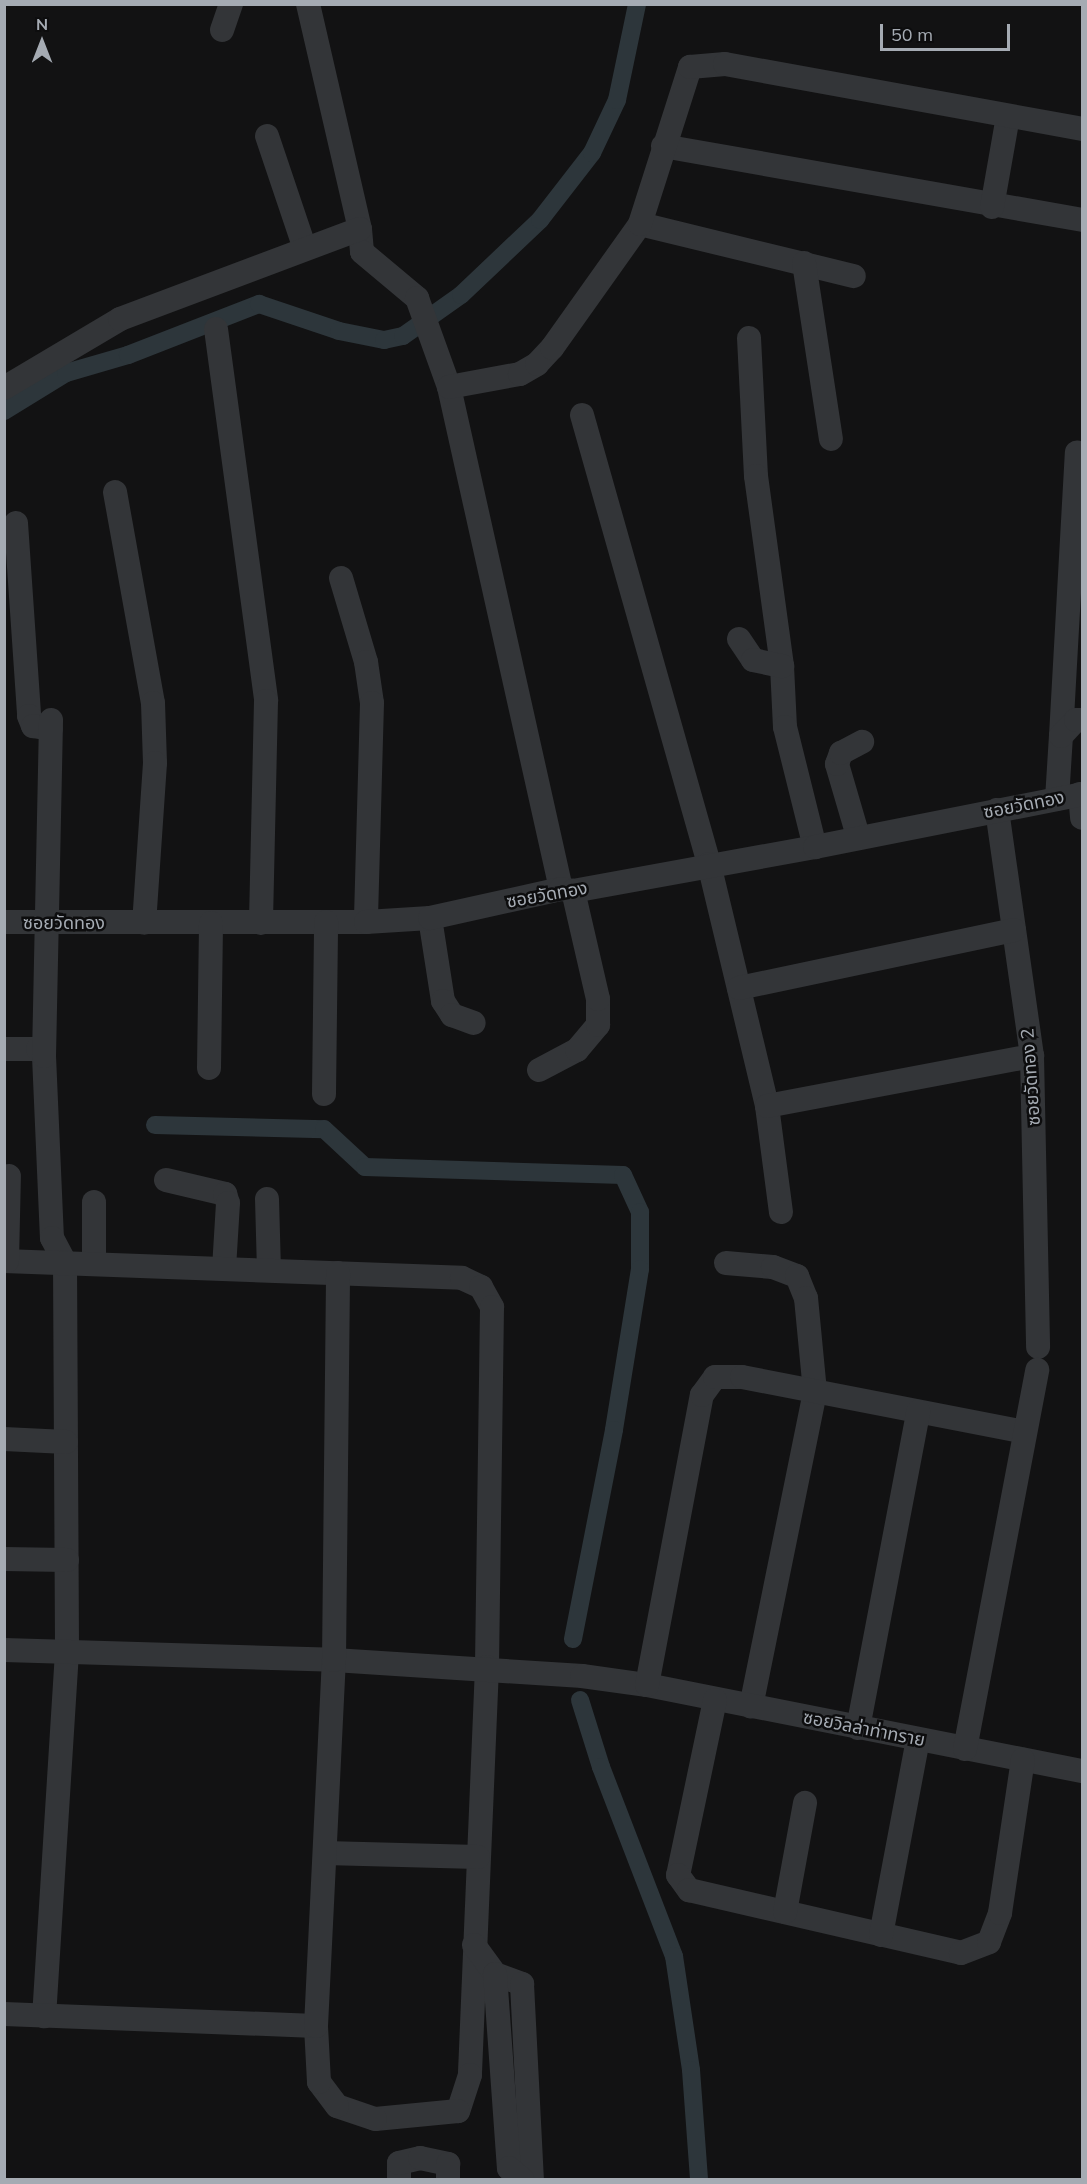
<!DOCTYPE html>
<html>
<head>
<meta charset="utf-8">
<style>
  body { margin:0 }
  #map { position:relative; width:1087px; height:2184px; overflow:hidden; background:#121213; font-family:Mulish,"Noto Sans Thai",sans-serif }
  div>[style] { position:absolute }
  .canal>* { height:18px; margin:-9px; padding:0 9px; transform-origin:9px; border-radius:9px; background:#2d363b }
  .minor>* { height:24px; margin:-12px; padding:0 12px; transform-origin:12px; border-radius:12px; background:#333538 }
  span { translate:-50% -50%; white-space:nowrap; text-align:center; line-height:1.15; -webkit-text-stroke:5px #0d0d0e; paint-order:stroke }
  .street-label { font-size:18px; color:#a5abb3 }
  .frame { position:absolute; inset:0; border:6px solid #a5abb3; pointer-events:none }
  .north { position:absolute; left:12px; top:12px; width:60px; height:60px; -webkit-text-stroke:4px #0d0d0e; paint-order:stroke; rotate:0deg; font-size:16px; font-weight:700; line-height:24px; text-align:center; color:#a5abb3 }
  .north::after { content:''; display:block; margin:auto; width:21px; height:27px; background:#a5abb3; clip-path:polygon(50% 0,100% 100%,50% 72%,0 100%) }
  .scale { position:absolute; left:880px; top:24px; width:130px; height:27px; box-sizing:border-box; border:3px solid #a5abb3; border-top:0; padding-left:8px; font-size:18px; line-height:21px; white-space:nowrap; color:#a5abb3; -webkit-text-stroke:4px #0d0d0e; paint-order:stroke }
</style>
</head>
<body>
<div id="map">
  <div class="canal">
    <i style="left:4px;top:411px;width:73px;rotate:-31.5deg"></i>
    <i style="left:66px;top:373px;width:65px;rotate:-16.2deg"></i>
    <i style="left:128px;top:355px;width:141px;rotate:-21.3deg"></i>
    <i style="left:259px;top:304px;width:84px;rotate:18.6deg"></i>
    <i style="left:339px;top:331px;width:46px;rotate:11.3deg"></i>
    <i style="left:384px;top:340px;width:19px;rotate:-12deg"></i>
    <i style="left:403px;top:336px;width:71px;rotate:-35.3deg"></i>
    <i style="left:461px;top:295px;width:109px;rotate:-43.5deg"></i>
    <i style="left:540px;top:220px;width:85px;rotate:-52.2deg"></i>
    <i style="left:592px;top:153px;width:59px;rotate:-64.7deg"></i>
    <i style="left:617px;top:100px;width:98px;rotate:-78.2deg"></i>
    <i style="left:155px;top:1125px;width:169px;rotate:1.4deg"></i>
    <i style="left:324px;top:1129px;width:56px;rotate:42.8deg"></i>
    <i style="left:365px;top:1167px;width:258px;rotate:1.8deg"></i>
    <i style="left:623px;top:1175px;width:41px;rotate:65.3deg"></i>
    <i style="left:640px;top:1212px;width:57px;rotate:90deg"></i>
    <i style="left:640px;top:1269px;width:163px;rotate:99.2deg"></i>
    <i style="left:614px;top:1430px;width:213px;rotate:101.1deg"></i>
    <i style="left:580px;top:1700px;width:70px;rotate:72.6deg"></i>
    <i style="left:601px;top:1767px;width:203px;rotate:68.9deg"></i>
    <i style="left:674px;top:1956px;width:115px;rotate:81.5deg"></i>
    <i style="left:691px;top:2070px;width:110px;rotate:85.8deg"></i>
  </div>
  <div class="minor">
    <i style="left:308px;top:4px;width:231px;rotate:77deg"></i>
    <i style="left:360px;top:229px;width:23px;rotate:85deg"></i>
    <i style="left:362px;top:252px;width:72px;rotate:39.9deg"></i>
    <i style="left:417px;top:298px;width:95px;rotate:70.2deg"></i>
    <i style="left:449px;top:387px;width:514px;rotate:77.42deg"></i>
    <i style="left:222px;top:30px;width:28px;rotate:-71deg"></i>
    <i style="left:267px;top:136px;width:119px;rotate:71.4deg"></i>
    <i style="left:663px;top:146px;width:425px;rotate:10deg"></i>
    <i style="left:992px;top:207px;width:92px;rotate:-80deg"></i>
    <i style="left:640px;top:224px;width:220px;rotate:13.7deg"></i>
    <i style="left:804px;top:263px;width:178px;rotate:81.3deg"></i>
    <i style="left:216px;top:329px;width:375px;rotate:82.3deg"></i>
    <i style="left:266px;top:701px;width:222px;rotate:91.3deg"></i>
    <i style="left:749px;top:338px;width:138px;rotate:87.1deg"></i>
    <i style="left:756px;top:476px;width:192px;rotate:82.2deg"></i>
    <i style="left:782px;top:666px;width:61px;rotate:87.2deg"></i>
    <i style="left:785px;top:727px;width:124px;rotate:76deg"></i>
    <i style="left:449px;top:387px;width:72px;rotate:-10.4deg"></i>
    <i style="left:520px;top:374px;width:20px;rotate:-30deg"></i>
    <i style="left:537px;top:364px;width:22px;rotate:-47deg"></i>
    <i style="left:552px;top:348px;width:152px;rotate:-54.6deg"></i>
    <i style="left:640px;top:224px;width:165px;rotate:-72.3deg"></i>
    <i style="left:690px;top:67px;width:35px;rotate:-5deg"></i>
    <i style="left:725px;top:64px;width:363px;rotate:10.3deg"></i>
    <i style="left:4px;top:388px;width:135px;rotate:-30.7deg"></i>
    <i style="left:120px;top:319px;width:256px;rotate:-20.6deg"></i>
    <i style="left:582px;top:415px;width:467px;rotate:74.2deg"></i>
    <i style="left:709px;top:864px;width:249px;rotate:76.5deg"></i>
    <i style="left:767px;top:1106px;width:107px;rotate:82.5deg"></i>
    <i style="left:115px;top:492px;width:214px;rotate:79.8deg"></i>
    <i style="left:153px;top:703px;width:60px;rotate:88.1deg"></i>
    <i style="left:155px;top:763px;width:160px;rotate:93.9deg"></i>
    <i style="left:16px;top:523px;width:193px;rotate:86.1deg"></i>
    <i style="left:29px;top:716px;width:11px;rotate:68deg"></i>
    <i style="left:33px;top:726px;width:18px;rotate:9deg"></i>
    <i style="left:341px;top:578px;width:88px;rotate:73.4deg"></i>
    <i style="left:366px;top:662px;width:41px;rotate:81.7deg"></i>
    <i style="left:372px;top:703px;width:219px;rotate:91.6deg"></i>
    <i style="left:739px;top:639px;width:25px;rotate:56deg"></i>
    <i style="left:753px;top:660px;width:30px;rotate:12deg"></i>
    <i style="left:1061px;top:736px;width:284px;rotate:-86.8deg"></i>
    <i style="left:1080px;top:794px;width:24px;rotate:85deg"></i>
    <i style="left:1057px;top:799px;width:63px;rotate:-86.4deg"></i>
    <i style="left:1061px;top:736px;width:22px;rotate:-47deg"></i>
    <i style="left:1076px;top:720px;width:6px"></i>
    <i style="left:997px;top:810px;width:248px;rotate:81.9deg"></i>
    <i style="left:1032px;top:1056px;width:291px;rotate:88.8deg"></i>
    <i style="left:858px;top:836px;width:75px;rotate:-106.3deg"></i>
    <i style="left:837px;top:764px;width:12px;rotate:-70deg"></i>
    <i style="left:841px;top:753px;width:24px;rotate:-28deg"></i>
    <i style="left:430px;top:918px;width:84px;rotate:81.1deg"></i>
    <i style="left:443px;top:1001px;width:17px;rotate:57deg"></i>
    <i style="left:452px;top:1015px;width:23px;rotate:20deg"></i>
    <i style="left:4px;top:922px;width:362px"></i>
    <i style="left:366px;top:922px;width:64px;rotate:-3.6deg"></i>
    <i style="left:430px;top:918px;width:134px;rotate:-12.5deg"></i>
    <i style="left:561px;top:889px;width:12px;rotate:9deg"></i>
    <i style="left:573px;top:891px;width:246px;rotate:-10.3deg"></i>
    <i style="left:815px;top:847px;width:272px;rotate:-11.2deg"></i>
    <i style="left:739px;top:988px;width:281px;rotate:-11.9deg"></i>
    <i style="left:4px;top:1049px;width:34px"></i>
    <i style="left:38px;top:1049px;width:9px;rotate:49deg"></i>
    <i style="left:44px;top:1056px;width:182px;rotate:87.5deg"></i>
    <i style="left:52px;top:1238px;width:27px;rotate:62deg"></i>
    <i style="left:65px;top:1262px;width:390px;rotate:89.7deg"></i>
    <i style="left:67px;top:1652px;width:365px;rotate:93.6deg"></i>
    <i style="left:44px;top:1056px;width:336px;rotate:-88.8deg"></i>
    <i style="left:209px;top:1068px;width:145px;rotate:-89.2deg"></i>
    <i style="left:539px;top:1070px;width:43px;rotate:-27.8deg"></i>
    <i style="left:577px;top:1050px;width:33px;rotate:-50deg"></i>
    <i style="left:598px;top:1025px;width:26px;rotate:-90deg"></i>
    <i style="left:598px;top:999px;width:111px;rotate:-103deg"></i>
    <i style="left:324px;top:1094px;width:172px;rotate:-89.3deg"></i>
    <i style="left:767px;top:1106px;width:270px;rotate:-10.7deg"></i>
    <i style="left:166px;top:1180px;width:61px;rotate:13.3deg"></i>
    <i style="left:225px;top:1194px;width:9px;rotate:72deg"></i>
    <i style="left:228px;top:1203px;width:66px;rotate:93.5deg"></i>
    <i style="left:267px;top:1199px;width:71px;rotate:88.4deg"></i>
    <i style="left:94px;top:1202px;width:62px;rotate:90deg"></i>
    <i style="left:4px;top:1261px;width:458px;rotate:2.1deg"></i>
    <i style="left:462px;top:1278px;width:21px;rotate:25deg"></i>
    <i style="left:481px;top:1287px;width:23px;rotate:61deg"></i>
    <i style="left:492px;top:1307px;width:360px;rotate:90.8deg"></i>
    <i style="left:487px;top:1667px;width:408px;rotate:92.4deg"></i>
    <i style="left:470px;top:2075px;width:38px;rotate:108deg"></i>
    <i style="left:458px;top:2111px;width:83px;rotate:174.5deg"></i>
    <i style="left:375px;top:2119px;width:40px;rotate:-161.1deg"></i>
    <i style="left:337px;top:2106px;width:30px;rotate:-127deg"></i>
    <i style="left:319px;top:2082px;width:56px;rotate:-93.1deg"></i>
    <i style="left:7px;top:1261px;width:85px;rotate:-88.7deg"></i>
    <i style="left:726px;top:1263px;width:47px;rotate:4.9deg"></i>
    <i style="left:773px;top:1267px;width:26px;rotate:21deg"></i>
    <i style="left:797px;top:1276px;width:24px;rotate:68deg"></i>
    <i style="left:806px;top:1298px;width:94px;rotate:84.5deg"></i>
    <i style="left:815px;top:1392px;width:321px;rotate:101.5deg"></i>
    <i style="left:4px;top:1439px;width:62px;rotate:2.8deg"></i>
    <i style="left:4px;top:1559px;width:63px;rotate:0.9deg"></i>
    <i style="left:4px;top:1650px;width:330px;rotate:1.7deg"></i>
    <i style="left:334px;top:1660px;width:249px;rotate:3.7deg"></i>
    <i style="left:582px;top:1676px;width:66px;rotate:7.9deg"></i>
    <i style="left:647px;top:1685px;width:443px;rotate:11.2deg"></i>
    <i style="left:647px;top:1685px;width:295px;rotate:-79.3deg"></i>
    <i style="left:702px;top:1395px;width:22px;rotate:-54deg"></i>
    <i style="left:715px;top:1377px;width:27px"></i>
    <i style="left:742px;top:1377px;width:288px;rotate:11deg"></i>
    <i style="left:715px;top:1700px;width:179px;rotate:101.9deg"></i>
    <i style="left:678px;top:1875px;width:19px;rotate:54deg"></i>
    <i style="left:689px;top:1890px;width:279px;rotate:13deg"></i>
    <i style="left:961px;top:1953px;width:30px;rotate:-21deg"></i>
    <i style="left:989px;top:1942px;width:31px;rotate:-69deg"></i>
    <i style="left:1000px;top:1913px;width:155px;rotate:-81.5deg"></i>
    <i style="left:858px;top:1728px;width:322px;rotate:-79.2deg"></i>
    <i style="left:965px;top:1749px;width:386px;rotate:-79.2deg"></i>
    <i style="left:325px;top:1853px;width:153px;rotate:1.5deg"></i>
    <i style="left:785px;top:1912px;width:111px;rotate:-79.6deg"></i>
    <i style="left:881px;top:1935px;width:198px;rotate:-79.3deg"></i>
    <i style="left:474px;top:1945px;width:36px;rotate:54deg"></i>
    <i style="left:495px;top:1974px;width:29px;rotate:20deg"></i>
    <i style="left:522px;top:1984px;width:196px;rotate:87.1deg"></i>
    <i style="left:495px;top:1974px;width:195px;rotate:85.9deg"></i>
    <i style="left:509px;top:2168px;width:18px;rotate:41deg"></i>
    <i style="left:4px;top:2014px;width:312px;rotate:2.2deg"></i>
    <i style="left:316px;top:2026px;width:366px;rotate:-87.2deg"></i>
    <i style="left:334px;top:1660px;width:387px;rotate:-89.4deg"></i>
    <i style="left:399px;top:2180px;width:17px;rotate:-90deg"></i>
    <i style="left:399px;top:2163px;width:22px;rotate:-13deg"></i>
    <i style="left:420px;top:2158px;width:29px;rotate:12deg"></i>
    <i style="left:448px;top:2164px;width:16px;rotate:90deg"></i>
  </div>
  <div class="street-label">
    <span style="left:1024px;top:805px;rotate:-11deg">ซอยวัดทอง</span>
    <span style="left:547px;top:895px;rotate:-10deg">ซอยวัดทอง</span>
    <span style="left:64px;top:923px">ซอยวัดทอง</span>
    <span style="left:1031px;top:1077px;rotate:-94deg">ซอยวัดทอง 2</span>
    <span style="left:864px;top:1729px;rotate:11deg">ซอยวิลล่าท่าทราย</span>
  </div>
  <div class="frame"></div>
  <div class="north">N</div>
  <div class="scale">50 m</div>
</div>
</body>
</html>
